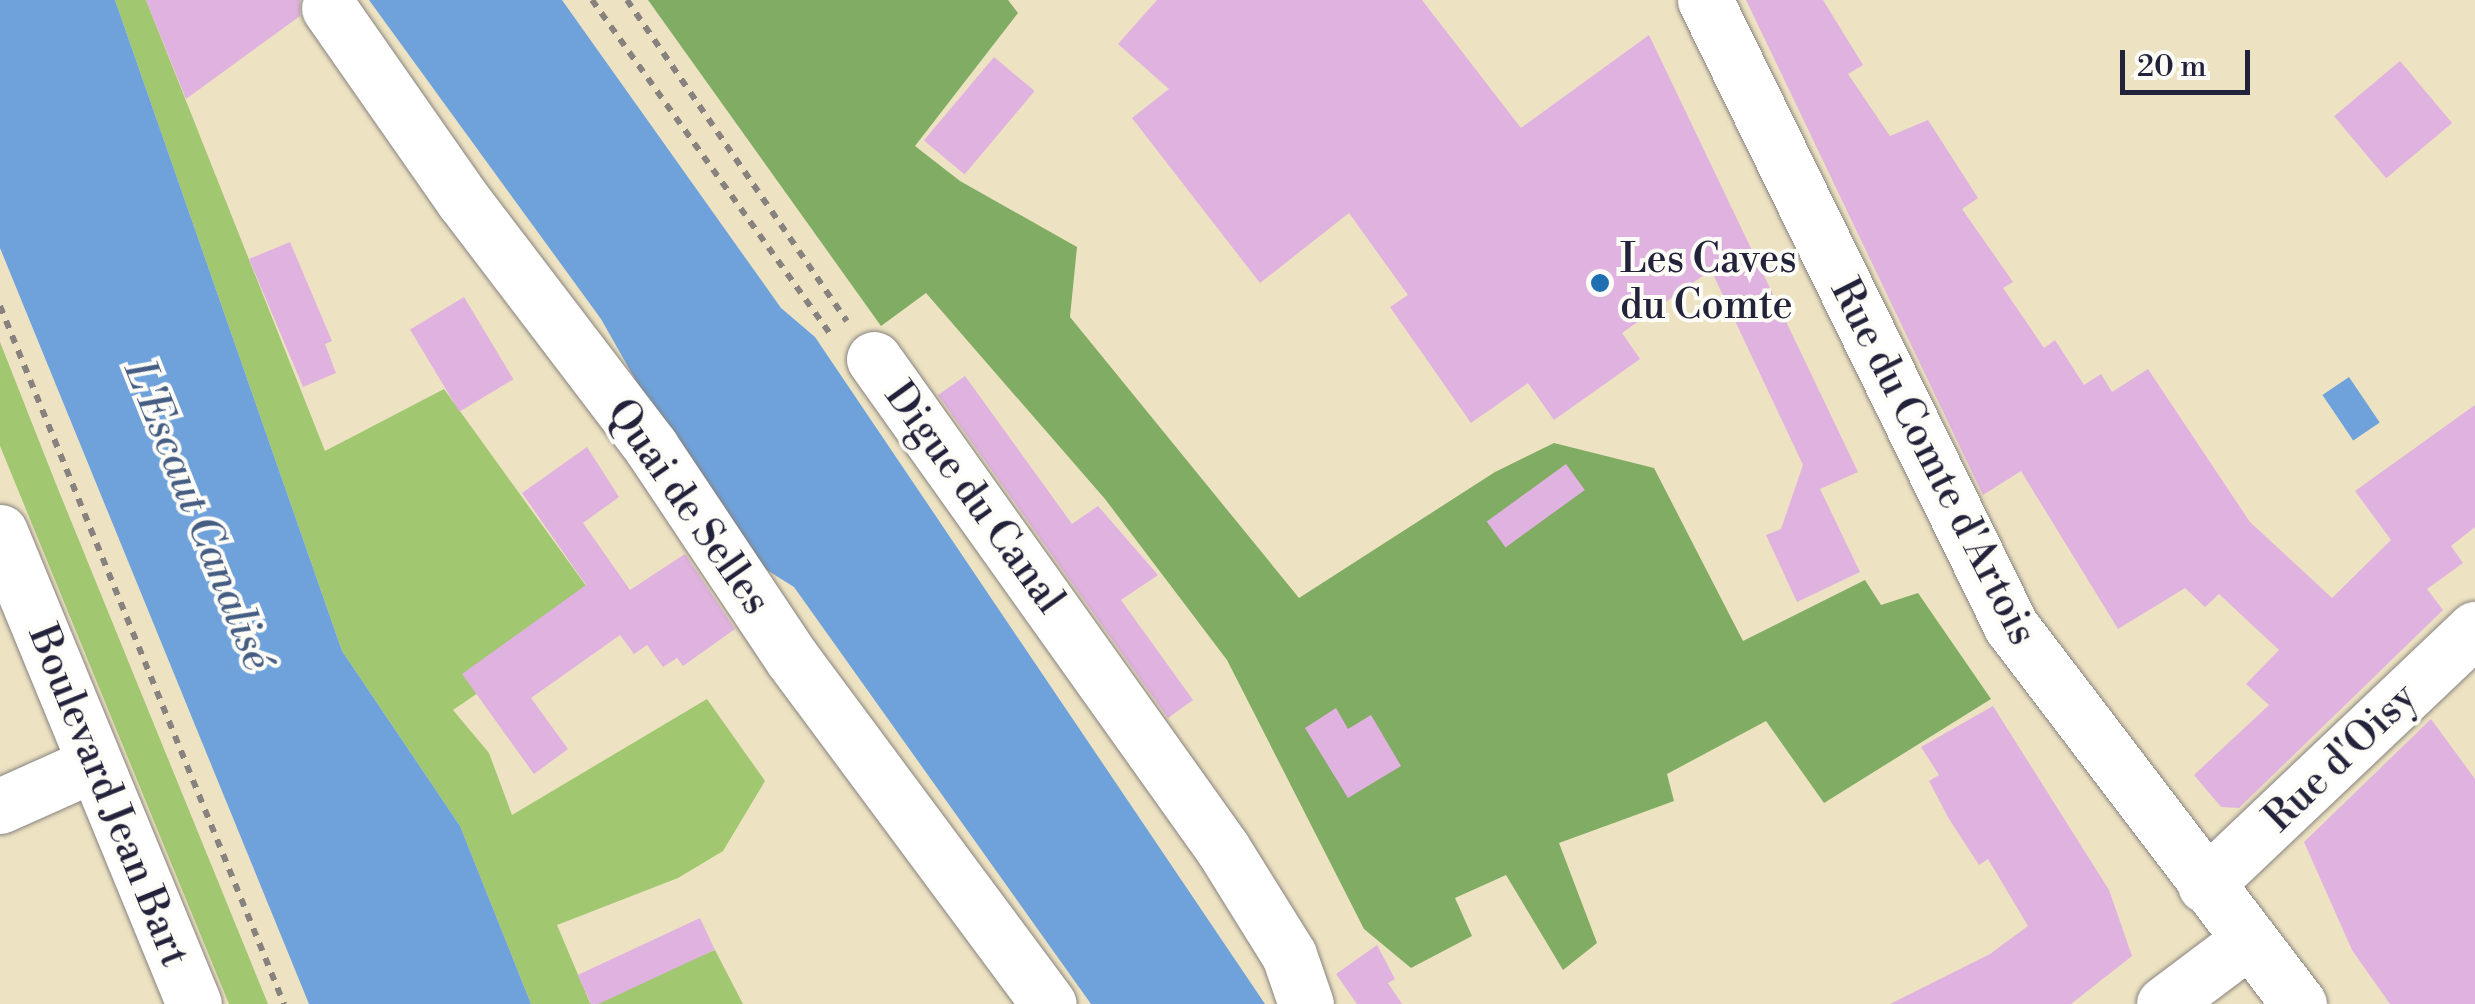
<!DOCTYPE html>
<html>
<head>
<meta charset="utf-8">
<style>
  body { margin:0 }
  #map { position:relative; width:2475px; height:1004px; overflow:hidden; background:#ede3c3; font-family:"Libre Bodoni",serif }
  div>[style] { position:absolute }
  .green>* { inset:0; background:#a2c771 }
  .forest>* { inset:0; background:#81ac63 }
  .water>* { inset:0; background:#6fa2db; transform-origin:0 0 }
  .building>* { inset:0; background:#e0b2df; transform-origin:0 0 }
  .path>* { height:6px; margin-top:-3px; transform-origin:0; background:repeating-linear-gradient(90deg,#88827f 0 8px,transparent 0 16px) }
  .roads { filter:drop-shadow(0 0 2px #88827f) drop-shadow(0 0 2px #88827f) }
  .minor>* { height:55px; margin:-27.5px; padding:0 27.5px; transform-origin:27.5px; border-radius:27.5px; background:#fff }
  .major>* { height:55px; margin:-27.5px; padding:0 27.5px; transform-origin:27.5px; border-radius:27.5px; background:#fff }
  .dots>* { width:28px; height:28px; translate:-50% -50%; box-sizing:border-box; border:5px solid #fdfcf7; border-radius:50% }
  span { translate:-50% -50%; white-space:nowrap; text-align:center; line-height:1.15; -webkit-text-stroke:8px #fdfcf7; paint-order:stroke }
  .poi-label { font-size:40px; color:#22223b }
  .left { translate:0 -50%; text-align:left }
  .street-label { font-size:40px; color:#22223b }
  .water-label { font-size:42px; color:#455c83; font-style:italic }
  .scale { position:absolute; left:2120px; top:50px; width:130px; height:45px; box-sizing:border-box; border:5px solid #22223b; border-top:0; padding-left:12px; font-size:30px; line-height:35px; white-space:nowrap; color:#22223b; -webkit-text-stroke:8px #fdfcf7; paint-order:stroke }
</style>
</head>
<body>
<div id="map">
  <div class="green">
    <i style="clip-path:polygon(115px 0,146px 0,325px 451px,444px 389px,602px 608px,453px 710px,489px 753px,512px 815px,707px 699px,765px 781px,723px 851px,678px 878px,557px 925px,590px 1003px,715px 950px,743px 1004px,531px 1004px,460px 826px,342px 651px)"></i>
    <i style="clip-path:polygon(0 342px,56px 484px,268px 1004px,229px 1004px,0 446px)"></i>
  </div>
  <div class="forest">
    <i style="clip-path:polygon(648px 0,1008px 0,1018px 13px,915px 146px,960px 181px,1077px 247px,1070px 317px,1299px 598px,1495px 472px,1554px 443px,1654px 468px,1743px 641px,1865px 580px,1881px 605px,1918px 593px,1991px 699px,1824px 803px,1766px 721px,1667px 774px,1674px 801px,1559px 843px,1597px 943px,1563px 970px,1506px 875px,1455px 898px,1472px 936px,1411px 968px,1364px 929px,1227px 660px,1105px 499px,926px 293px,881px 326px)"></i>
  </div>
  <div class="water">
    <i style="clip-path:polygon(0 0,115px 0,342px 651px,460px 826px,531px 1004px,309px 1004px,0 248px)"></i>
    <i style="clip-path:polygon(369px 0,562px 0,781px 308px,815px 337px,1265px 1004px,1091px 1004px,794px 587px,759px 565px,660px 423px,601px 319px)"></i>
    <i style="left:2349px;top:377px;width:55px;height:32px;rotate:56deg"></i>
  </div>
  <div class="building">
    <i style="clip-path:polygon(146px 0,300px 0,300px 16px,186px 99px)"></i>
    <i style="clip-path:polygon(1157px 0,1422px 0,1521px 128px,1649px 35px,1858px 472px,1820px 489px,1860px 572px,1797px 602px,1766px 535px,1781px 529px,1803px 465px,1711px 270px,1622px 333px,1640px 359px,1554px 420px,1528px 383px,1471px 423px,1390px 307px,1408px 295px,1349px 213px,1260px 283px,1132px 118px,1169px 89px,1118px 44px)"></i>
    <i style="clip-path:polygon(1746px 0,1823px 0,1863px 65px,1848px 74px,1890px 136px,1928px 120px,1978px 198px,1962px 209px,2013px 282px,2003px 288px,2044px 348px,2055px 340px,2084px 385px,2101px 374px,2112px 392px,2148px 369px,2250px 522px,2332px 598px,2391px 540px,2355px 491px,2475px 405px,2475px 527px,2451px 546px,2463px 563px,2427px 589px,2443px 610px,2239px 808px,2221px 807px,2194px 775px,2269px 705px,2246px 684px,2279px 650px,2219px 594px,2205px 607px,2185px 588px,2118px 629px,2021px 471px,1983px 495px)"></i>
    <i style="left:994px;top:57px;width:53px;height:109px;rotate:40deg"></i>
    <i style="left:2400px;top:61px;width:81px;height:86px;rotate:50deg"></i>
    <i style="clip-path:polygon(290px 242px,332px 341px,325px 344px,336px 373px,303px 387px,249px 259px)"></i>
    <i style="left:464px;top:297px;width:96px;height:63px;rotate:59deg"></i>
    <i style="clip-path:polygon(965px 376px,1072px 524px,1098px 506px,1158px 575px,1121px 600px,1193px 700px,1168px 718px,938px 395px)"></i>
    <i style="clip-path:polygon(587px 447px,619px 497px,583px 523px,630px 590px,685px 554px,735px 629px,683px 666px,677px 658px,663px 667px,647px 645px,634px 654px,620px 635px,531px 698px,568px 749px,534px 774px,462px 674px,586px 585px,522px 493px)"></i>
    <i style="left:1566px;top:464px;width:32px;height:98px;rotate:54deg"></i>
    <i style="clip-path:polygon(1993px 706px,2109px 890px,2132px 956px,2071px 1004px,1890px 1004px,1990px 954px,2028px 926px,1988px 859px,1979px 865px,1949px 819px,1929px 781px,1939px 775px,1921px 747px)"></i>
    <i style="clip-path:polygon(1336px 708px,1348px 729px,1371px 715px,1401px 766px,1348px 798px,1305px 728px)"></i>
    <i style="clip-path:polygon(2431px 719px,2475px 779px,2475px 1004px,2390px 1004px,2352px 950px,2304px 842px)"></i>
    <i style="left:700px;top:918px;width:35px;height:135px;rotate:65deg"></i>
    <i style="clip-path:polygon(1377px 945px,1395px 979px,1388px 983px,1402px 1004px,1357px 1004px,1336px 974px)"></i>
  </div>
  <div class="path">
    <i style="left:592px;top:0;width:413px;rotate:54.5deg"></i>
    <i style="left:627px;top:0;width:389px;rotate:55.6deg"></i>
    <i style="left:0;top:306px;width:754px;rotate:67.86deg"></i>
  </div>
  <div class="roads">
    <div class="minor">
      <i style="left:329px;top:8px;width:234px;rotate:55.1deg"></i>
      <i style="left:463px;top:200px;width:310px;rotate:52.7deg"></i>
      <i style="left:651px;top:447px;width:252px;rotate:56.3deg"></i>
      <i style="left:791px;top:657px;width:432px;rotate:53.4deg"></i>
      <i style="left:874px;top:359px;width:602px;rotate:54.54deg"></i>
      <i style="left:1223px;top:849px;width:125px;rotate:58.1deg"></i>
      <i style="left:1289px;top:955px;width:52px;rotate:70.9deg"></i>
      <i style="left:0;top:532px;width:510px;rotate:67.66deg"></i>
      <i style="left:0;top:806px;width:103px;rotate:-24.1deg"></i>
      <i style="left:2205px;top:885px;width:372px;rotate:-43.5deg"></i>
      <i style="left:2164px;top:1004px;width:106px;rotate:-37deg"></i>
    </div>
    <div class="major">
      <i style="left:1705px;top:0;width:697px;rotate:63.95deg"></i>
      <i style="left:2011px;top:626px;width:475px;rotate:52.7deg"></i>
    </div>
  </div>
  <div class="dots">
    <i style="left:1600px;top:283px;background:#1f6fb2"></i>
  </div>
  <div class="poi-label">
    <span class="left" style="left:1620px;top:283px">Les Caves<br>du Comte</span>
  </div>
  <div class="street-label">
    <span style="left:1933px;top:462px;rotate:63deg">Rue du Comte d'Artois</span>
    <span style="left:974px;top:498px;rotate:54deg">Digue du Canal</span>
    <span style="left:688px;top:507px;rotate:55deg">Quai de Selles</span>
    <span style="left:2341px;top:758px;rotate:-44deg">Rue d'Oisy</span>
    <span style="left:108px;top:796px;rotate:68deg">Boulevard Jean Bart</span>
  </div>
  <div class="water-label">
    <span style="left:197px;top:516px;rotate:68deg">L'Escaut Canalisé</span>
  </div>
  <div class="scale">20 m</div>
</div>
</body>
</html>
